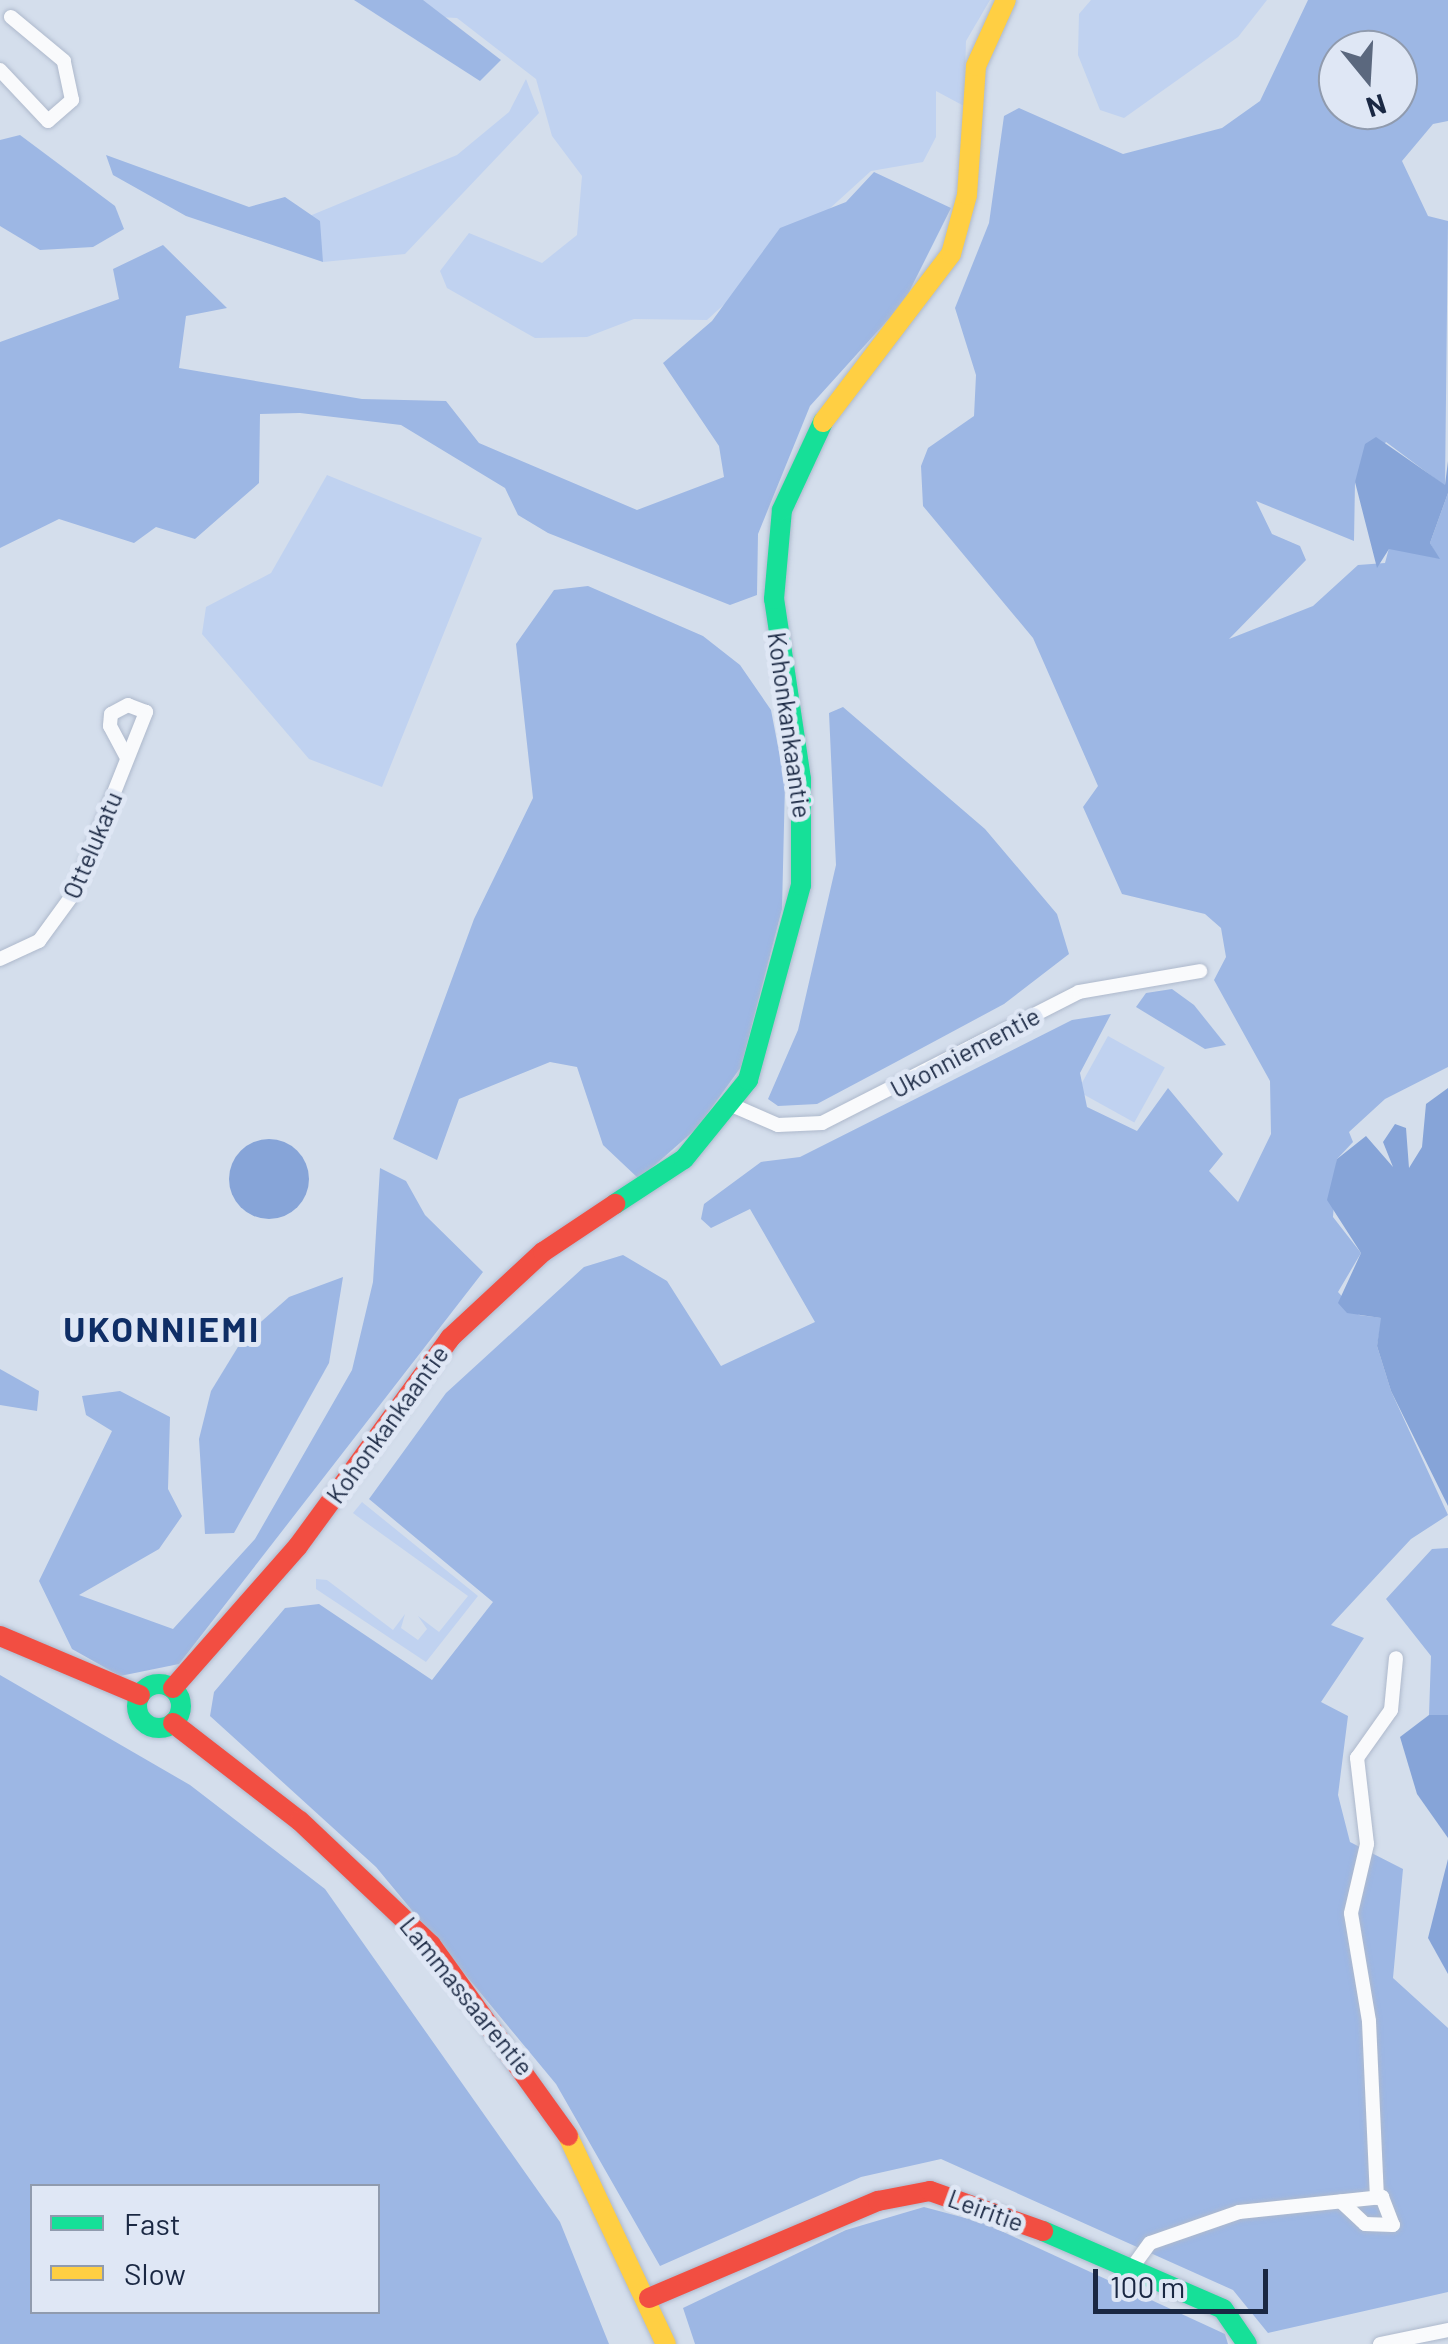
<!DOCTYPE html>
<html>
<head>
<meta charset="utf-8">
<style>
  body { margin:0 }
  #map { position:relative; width:1448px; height:2344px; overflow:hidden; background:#d4deec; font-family:Barlow,sans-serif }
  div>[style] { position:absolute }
  .green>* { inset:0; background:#c0d2f0; transform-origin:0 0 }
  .forest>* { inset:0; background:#9db7e4 }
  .water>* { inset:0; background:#86a4d8 }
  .round { border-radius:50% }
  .roads { filter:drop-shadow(0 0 2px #aeb9cc) drop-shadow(0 0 2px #aeb9cc) }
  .street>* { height:14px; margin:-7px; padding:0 7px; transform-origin:7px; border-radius:7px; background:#f9fafc }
  .fast>* { height:20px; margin:-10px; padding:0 10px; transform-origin:10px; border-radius:10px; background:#16e098 }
  .fast>.ring { margin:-10px; padding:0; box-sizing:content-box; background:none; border:20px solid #16e098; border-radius:50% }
  .slow>* { height:20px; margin:-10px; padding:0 10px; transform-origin:10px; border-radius:10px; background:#ffcf43 }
  .jam>* { height:20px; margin:-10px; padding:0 10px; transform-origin:10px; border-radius:10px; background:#f24e42 }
  span { translate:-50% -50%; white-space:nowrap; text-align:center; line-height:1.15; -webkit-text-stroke:10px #dfe7f5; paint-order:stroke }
  .street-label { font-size:25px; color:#1a2843 }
  .district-label { font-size:35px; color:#0f2e66; font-weight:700; letter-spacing:2.5px }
  .legend { position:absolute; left:30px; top:2184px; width:350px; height:130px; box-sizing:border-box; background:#dfe7f5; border:2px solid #909bae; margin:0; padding:12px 18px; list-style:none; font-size:30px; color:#1a2843 }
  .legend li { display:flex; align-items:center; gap:20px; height:50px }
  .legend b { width:50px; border:2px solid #909bae }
  .north { position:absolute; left:1318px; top:30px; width:100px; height:100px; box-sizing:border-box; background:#dfe7f5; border:2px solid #909bae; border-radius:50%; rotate:162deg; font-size:28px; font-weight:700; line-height:40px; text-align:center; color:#1a2843 }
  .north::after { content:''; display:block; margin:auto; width:35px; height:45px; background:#5b687e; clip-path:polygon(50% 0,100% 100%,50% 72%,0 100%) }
  .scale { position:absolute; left:1093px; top:2269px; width:175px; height:45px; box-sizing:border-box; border:5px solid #1a2843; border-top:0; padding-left:12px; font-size:30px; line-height:35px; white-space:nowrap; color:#1a2843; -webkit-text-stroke:8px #dfe7f5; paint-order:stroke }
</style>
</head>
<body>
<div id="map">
  <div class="green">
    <i style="clip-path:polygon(371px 0,990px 0,966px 41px,964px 106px,936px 91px,936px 137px,923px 162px,871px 171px,707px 320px,634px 319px,587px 337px,535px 338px,447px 288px,440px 271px,469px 233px,542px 263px,577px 235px,582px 176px,552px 136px,536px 79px,457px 18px,399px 15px)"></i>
    <i style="clip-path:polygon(1091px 0,1267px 0,1238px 37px,1124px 118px,1100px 110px,1078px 55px,1079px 14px)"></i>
    <i style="clip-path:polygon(526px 79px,539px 113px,405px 254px,323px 262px,307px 217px,457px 155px,509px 112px)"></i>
    <i style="clip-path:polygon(327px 475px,482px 538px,382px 787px,309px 759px,202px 634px,206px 607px,271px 573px)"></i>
    <i style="left:1108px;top:1036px;width:65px;height:63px;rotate:29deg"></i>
    <i style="clip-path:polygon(362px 1502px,478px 1596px,426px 1662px,316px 1589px,316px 1579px,327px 1580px,393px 1630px,405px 1614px,401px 1628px,418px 1640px,427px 1629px,418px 1616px,439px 1632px,468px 1596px,361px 1519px,353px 1513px)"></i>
  </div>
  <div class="forest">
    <i style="clip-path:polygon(354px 0,423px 0,501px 60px,480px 81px)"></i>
    <i style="clip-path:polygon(evenodd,1308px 0,1448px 0,1448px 121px,1433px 124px,1402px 161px,1428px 216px,1448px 221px,1445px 486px,1386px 442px,1355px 482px,1354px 541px,1256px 501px,1272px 534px,1300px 546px,1306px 560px,1229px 639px,1313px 606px,1358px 565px,1385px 563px,1389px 548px,1438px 558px,1430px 543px,1448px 493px,1448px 1067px,1385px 1099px,1349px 1132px,1353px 1142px,1337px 1159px,1333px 1217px,1361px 1253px,1338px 1292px,1359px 1315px,1382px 1318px,1377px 1346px,1391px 1391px,1448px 1515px,1411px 1539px,1331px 1625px,1364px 1638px,1321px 1702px,1348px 1716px,1338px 1795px,1350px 1842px,1403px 1869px,1393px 1978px,1448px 2028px,1448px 2292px,1268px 2333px,1233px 2290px,941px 2159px,861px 2177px,660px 2266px,556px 2084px,376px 1867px,210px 1716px,214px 1692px,285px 1608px,319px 1604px,432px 1680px,493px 1602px,369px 1499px,446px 1393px,584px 1267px,623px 1255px,667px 1281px,721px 1366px,815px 1322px,750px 1209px,711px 1228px,701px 1219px,704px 1204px,761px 1162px,800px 1157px,1072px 1020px,1111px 1014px,1080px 1073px,1087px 1107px,1137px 1131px,1168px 1088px,1223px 1154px,1209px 1171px,1238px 1202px,1271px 1134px,1270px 1081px,1214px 980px,1226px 957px,1221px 928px,1205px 914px,1122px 894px,1083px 807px,1098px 786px,1033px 638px,923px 506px,921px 466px,928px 448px,974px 416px,976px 375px,955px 308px,989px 223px,1004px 116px,1019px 108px,1123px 154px,1222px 128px,1260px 101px,1308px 0,1338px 50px,1398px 50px,1398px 110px,1338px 110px,1338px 50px)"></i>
    <i style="clip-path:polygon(20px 135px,115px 206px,124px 229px,93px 247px,40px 250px,0 226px,0 140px)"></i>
    <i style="clip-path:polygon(106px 155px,249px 207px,285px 197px,320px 221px,323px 262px,186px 216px,113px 175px)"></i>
    <i style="clip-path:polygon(874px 172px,951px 208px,904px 302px,810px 406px,758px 534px,757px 595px,730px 605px,548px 533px,518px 515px,505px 488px,401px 425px,300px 413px,260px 414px,259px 483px,195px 539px,156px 527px,134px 543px,59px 519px,0 548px,0 342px,119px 299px,113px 269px,163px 245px,227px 308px,186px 316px,179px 368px,362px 399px,446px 401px,479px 443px,637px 510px,724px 477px,719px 446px,663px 363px,712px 321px,780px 228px,846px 202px)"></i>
    <i style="clip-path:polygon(588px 586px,703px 636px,740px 665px,771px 710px,785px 783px,782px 909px,741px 1067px,697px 1128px,639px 1179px,603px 1145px,577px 1067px,550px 1062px,459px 1099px,437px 1160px,393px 1139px,474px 919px,533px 798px,516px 644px,554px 590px)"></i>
    <i style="clip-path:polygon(843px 707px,985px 829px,1057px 914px,1069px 954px,1004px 1004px,896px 1062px,817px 1104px,778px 1106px,768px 1099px,798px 1030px,836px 865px,829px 713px)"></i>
    <i style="clip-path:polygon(1172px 989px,1194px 1005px,1226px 1045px,1205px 1049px,1136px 1007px,1146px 993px)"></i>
    <i style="clip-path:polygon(380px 1168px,406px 1181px,425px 1215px,483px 1272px,179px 1664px,120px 1676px,72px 1649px,39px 1581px,112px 1431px,86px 1415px,82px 1396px,120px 1391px,170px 1417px,168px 1489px,182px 1516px,159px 1549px,79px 1595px,173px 1629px,255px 1539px,352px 1370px,373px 1282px)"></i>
    <i style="clip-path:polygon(343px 1277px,329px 1363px,234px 1533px,205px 1534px,199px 1439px,211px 1391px,244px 1337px,289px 1297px)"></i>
    <i style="clip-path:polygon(0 1369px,39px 1391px,37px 1411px,0 1405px)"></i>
    <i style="clip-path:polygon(1448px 1548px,1448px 1715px,1429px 1715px,1431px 1656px,1386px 1599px,1432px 1549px)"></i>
    <i style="clip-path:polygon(evenodd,0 1675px,190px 1785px,325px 1889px,560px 2222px,609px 2344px,0 2344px,0 1675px,32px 2186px,378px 2186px,378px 2312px,32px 2312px,32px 2186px)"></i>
    <i style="clip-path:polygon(924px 2207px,984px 2223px,1225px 2334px,1228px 2344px,695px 2344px,683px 2308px,846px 2230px)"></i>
  </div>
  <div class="water">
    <i style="clip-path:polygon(1376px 437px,1445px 485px,1448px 461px,1448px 493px,1430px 543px,1440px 559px,1389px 549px,1377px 568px,1355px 482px,1365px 444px)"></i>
    <i style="clip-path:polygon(1448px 1088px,1448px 1506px,1391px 1391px,1377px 1346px,1381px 1318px,1347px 1313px,1338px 1303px,1361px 1253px,1327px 1200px,1337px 1159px,1366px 1136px,1393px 1167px,1383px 1142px,1395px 1124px,1406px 1128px,1409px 1168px,1422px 1147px,1426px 1104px)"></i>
    <i class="round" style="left:229px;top:1139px;width:80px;height:80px"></i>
    <i style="clip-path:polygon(1429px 1715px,1448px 1715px,1448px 1838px,1417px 1794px,1400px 1737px)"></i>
    <i style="clip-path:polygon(1448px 1859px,1448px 1974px,1428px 1938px)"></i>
  </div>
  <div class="roads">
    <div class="street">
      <i style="left:0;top:70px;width:70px;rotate:46.7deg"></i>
      <i style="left:48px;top:121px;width:32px;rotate:-41deg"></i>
      <i style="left:72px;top:100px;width:40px;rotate:-102deg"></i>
      <i style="left:64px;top:61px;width:69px;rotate:-140.3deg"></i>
      <i style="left:0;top:959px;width:43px;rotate:-24.8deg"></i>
      <i style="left:39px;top:941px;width:59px;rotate:-53.9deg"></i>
      <i style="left:74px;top:893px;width:195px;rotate:-68.3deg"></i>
      <i style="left:146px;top:712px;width:19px;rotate:-159deg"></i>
      <i style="left:128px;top:705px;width:19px;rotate:152deg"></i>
      <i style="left:111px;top:714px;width:12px;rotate:95deg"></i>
      <i style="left:110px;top:726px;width:36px;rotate:62deg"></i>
      <i style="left:734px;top:1106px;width:48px;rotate:23.4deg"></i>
      <i style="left:778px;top:1125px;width:44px;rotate:-2.6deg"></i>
      <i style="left:822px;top:1123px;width:288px;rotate:-27deg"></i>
      <i style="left:1079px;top:992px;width:123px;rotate:-9.8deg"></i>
      <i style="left:1377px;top:2198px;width:177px;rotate:-92.6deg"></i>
      <i style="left:1369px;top:2021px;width:109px;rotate:-99.5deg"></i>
      <i style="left:1351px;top:1913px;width:71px;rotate:-76.9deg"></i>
      <i style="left:1367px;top:1844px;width:87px;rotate:-96.6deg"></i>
      <i style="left:1357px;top:1758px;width:59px;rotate:-54.7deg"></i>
      <i style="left:1391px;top:1710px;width:52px;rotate:-84.5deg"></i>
      <i style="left:1131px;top:2269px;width:32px;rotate:-54deg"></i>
      <i style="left:1150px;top:2243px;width:94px;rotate:-19.2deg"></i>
      <i style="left:1239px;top:2212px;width:144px;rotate:-6deg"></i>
      <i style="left:1382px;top:2197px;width:30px;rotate:69deg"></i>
      <i style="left:1393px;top:2225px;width:28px;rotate:-178deg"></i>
      <i style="left:1365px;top:2224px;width:33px;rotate:-137deg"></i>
      <i style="left:1380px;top:2344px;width:69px;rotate:-11.6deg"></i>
    </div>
    <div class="fast">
      <i style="left:615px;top:1204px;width:82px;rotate:-33.1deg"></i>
      <i style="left:684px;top:1159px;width:102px;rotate:-51deg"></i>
      <i style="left:748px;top:1080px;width:202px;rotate:-74.8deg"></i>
      <i style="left:801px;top:885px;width:106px;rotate:-90deg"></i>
      <i style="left:801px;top:779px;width:182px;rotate:-98.5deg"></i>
      <i style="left:774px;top:599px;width:89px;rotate:-84.9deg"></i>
      <i style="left:782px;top:510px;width:97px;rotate:-65deg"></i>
      <i class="ring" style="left:137px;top:1684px;width:24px;height:24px"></i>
      <i style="left:1043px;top:2231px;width:196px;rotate:23.4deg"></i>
      <i style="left:1223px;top:2309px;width:42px;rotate:55.6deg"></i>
    </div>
    <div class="slow">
      <i style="left:823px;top:422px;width:211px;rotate:-52.7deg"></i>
      <i style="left:951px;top:254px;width:61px;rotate:-74.8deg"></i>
      <i style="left:967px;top:195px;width:129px;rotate:-86deg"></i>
      <i style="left:976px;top:66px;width:72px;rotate:-65.6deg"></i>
      <i style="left:568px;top:2136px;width:230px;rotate:64.8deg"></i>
    </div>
    <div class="jam">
      <i style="left:0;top:1636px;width:152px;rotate:22.9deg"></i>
      <i style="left:173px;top:1688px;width:189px;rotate:-48.6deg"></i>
      <i style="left:298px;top:1546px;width:258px;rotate:-53.8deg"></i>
      <i style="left:450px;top:1338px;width:127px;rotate:-42.8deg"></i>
      <i style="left:543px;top:1252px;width:87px;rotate:-33.7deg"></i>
      <i style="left:173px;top:1723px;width:160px;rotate:37.7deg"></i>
      <i style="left:300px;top:1821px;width:180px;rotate:43.4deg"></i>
      <i style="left:431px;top:1945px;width:235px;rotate:54.3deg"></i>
      <i style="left:649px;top:2298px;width:249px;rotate:-23deg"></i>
      <i style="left:878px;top:2201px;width:53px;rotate:-10.9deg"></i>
      <i style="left:930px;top:2191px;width:120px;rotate:19.5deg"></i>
    </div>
  </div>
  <div class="street-label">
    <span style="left:790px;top:725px;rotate:82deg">Kohonkankaantie</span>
    <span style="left:92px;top:845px;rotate:-67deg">Ottelukatu</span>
    <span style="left:965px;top:1052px;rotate:-28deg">Ukonniementie</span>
    <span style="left:387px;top:1424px;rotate:-54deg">Kohonkankaantie</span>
    <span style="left:467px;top:1996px;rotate:51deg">Lammassaarentie</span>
    <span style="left:986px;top:2210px;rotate:20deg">Leiritie</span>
  </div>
  <div class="district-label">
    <span style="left:162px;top:1328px">UKONNIEMI</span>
  </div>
  <ul class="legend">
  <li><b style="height:12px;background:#16e098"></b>Fast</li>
  <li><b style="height:12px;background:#ffcf43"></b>Slow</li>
  </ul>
  <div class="north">N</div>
  <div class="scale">100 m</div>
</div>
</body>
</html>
